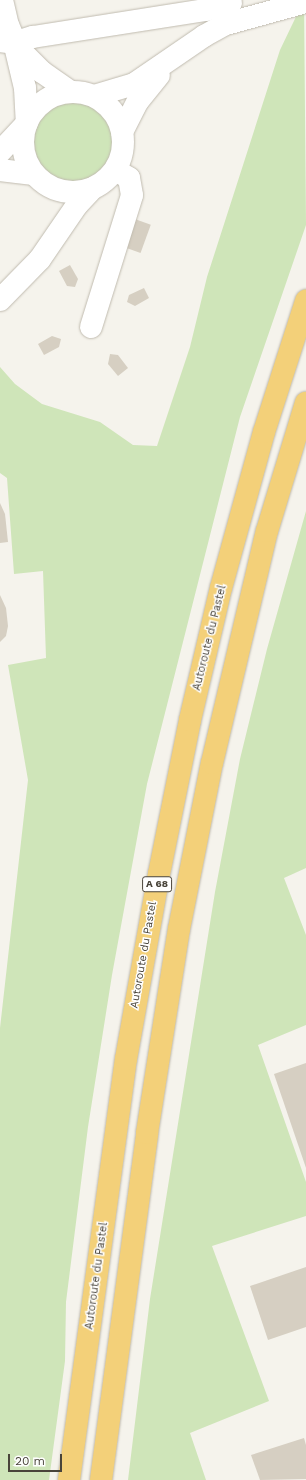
<!DOCTYPE html>
<html>
<head>
<meta charset="utf-8">
<style>
  body { margin:0 }
  #map { position:relative; width:306px; height:1480px; overflow:hidden; background:#f5f3ec; font-family:"Work Sans",sans-serif }
  div>[style] { position:absolute }
  .green>* { inset:0; background:#cfe5b9 }
  .round { border-radius:50% }
  .building>* { inset:0; background:#d6cfc2; transform-origin:0 0 }
  .roads { filter:drop-shadow(0 0 1px #c0bbaf) drop-shadow(0 0 1px #c0bbaf) }
  .minor>* { height:22px; margin:-11px; padding:0 11px; transform-origin:11px; border-radius:11px; background:#fff }
  .minor>.ring { margin:-11px; padding:0; box-sizing:content-box; background:none; border:22px solid #fff; border-radius:50% }
  .highway>* { height:22px; margin:-11px; padding:0 11px; transform-origin:11px; border-radius:11px; background:#f3d079 }
  span { translate:-50% -50%; white-space:nowrap; text-align:center; line-height:1.15; -webkit-text-stroke:3px #fff; paint-order:stroke }
  .shield-label span { padding:1px 3px; background:#fff; border:1px solid; border-radius:3px; -webkit-text-stroke-width:0 }
  .shield-label { font-size:10px; color:#49443a; font-weight:700 }
  .street-label { font-size:11px; color:#49443a }
  .scale { position:absolute; left:8px; top:1454px; width:54px; height:18px; box-sizing:border-box; border:2px solid #49443a; border-top:0; padding-left:5px; font-size:12px; line-height:14px; white-space:nowrap; color:#49443a; -webkit-text-stroke:3px #fff; paint-order:stroke }
</style>
</head>
<body>
<div id="map">
  <div class="green">
    <i style="clip-path:polygon(304px 0,306px 225px,240px 417px,147px 784px,112px 975px,88px 1127px,66px 1302px,65px 1361px,49px 1480px,0 1480px,0 1028px,28px 780px,8px 665px,46px 658px,43px 571px,14px 574px,7px 478px,0 473px,0 367px,15px 384px,42px 404px,100px 422px,133px 445px,157px 446px,190px 347px,207px 277px,280px 50px)"></i>
    <i class="round" style="left:34px;top:102px;width:80px;height:80px"></i>
    <i style="clip-path:polygon(306px 511px,306px 868px,284px 878px,306px 935px,306px 1025px,258px 1045px,306px 1182px,306px 1216px,212px 1246px,269px 1401px,190px 1433px,206px 1480px,128px 1480px,150px 1299px,215px 892px,240px 759px,267px 649px)"></i>
  </div>
  <div class="building">
    <i style="left:132px;top:218px;width:20px;height:30px;rotate:20deg"></i>
    <i style="clip-path:polygon(70px 265px,78px 279px,75px 287px,67px 286px,59px 271px)"></i>
    <i style="clip-path:polygon(144px 288px,149px 298px,135px 306px,127px 302px,129px 295px)"></i>
    <i style="clip-path:polygon(52px 336px,61px 339px,59px 347px,44px 355px,38px 344px)"></i>
    <i style="clip-path:polygon(110px 354px,118px 355px,128px 368px,118px 376px,108px 364px)"></i>
    <i style="clip-path:polygon(0 503px,5px 514px,8px 542px,0 543px)"></i>
    <i style="clip-path:polygon(0 595px,6px 608px,8px 626px,6px 636px,0 642px)"></i>
    <i style="clip-path:polygon(306px 1063px,306px 1168px,274px 1074px)"></i>
    <i style="clip-path:polygon(306px 1267px,306px 1327px,268px 1340px,250px 1286px)"></i>
    <i style="clip-path:polygon(304px 1438px,306px 1445px,306px 1479px,260px 1480px,251px 1455px)"></i>
  </div>
  <div class="roads">
    <div class="minor">
      <i style="left:2px;top:0;width:26px;rotate:77deg"></i>
      <i style="left:8px;top:25px;width:25px;rotate:67deg"></i>
      <i style="left:18px;top:48px;width:34px;rotate:45deg"></i>
      <i style="left:42px;top:72px;width:35px;rotate:35deg"></i>
      <i style="left:0;top:41px;width:14px;rotate:8deg"></i>
      <i style="left:14px;top:43px;width:20px;rotate:-18deg"></i>
      <i style="left:33px;top:37px;width:175px;rotate:-8.9deg"></i>
      <i style="left:206px;top:10px;width:26px;rotate:-16deg"></i>
      <i style="left:15px;top:46px;width:43px;rotate:76.6deg"></i>
      <i style="left:25px;top:88px;width:35px;rotate:87deg"></i>
      <i class="ring" style="left:23px;top:92px;width:78px;height:78px"></i>
      <i style="left:94px;top:96px;width:42px;rotate:-16.7deg"></i>
      <i style="left:134px;top:84px;width:85px;rotate:-34.4deg"></i>
      <i style="left:204px;top:36px;width:25px;rotate:-29deg"></i>
      <i style="left:226px;top:24px;width:83px;rotate:-15.4deg"></i>
      <i style="left:122px;top:132px;width:35px;rotate:-63deg"></i>
      <i style="left:138px;top:101px;width:33px;rotate:-51deg"></i>
      <i style="left:0;top:152px;width:37px;rotate:-47deg"></i>
      <i style="left:0;top:170px;width:34px;rotate:7deg"></i>
      <i style="left:0;top:300px;width:57px;rotate:-45.7deg"></i>
      <i style="left:40px;top:259px;width:65px;rotate:-55.6deg"></i>
      <i style="left:77px;top:205px;width:23px;rotate:-47deg"></i>
      <i style="left:91px;top:327px;width:138px;rotate:-72.7deg"></i>
      <i style="left:132px;top:195px;width:17px;rotate:-100deg"></i>
      <i style="left:129px;top:178px;width:16px;rotate:-150deg"></i>
    </div>
    <div class="highway">
      <i style="left:69px;top:1480px;width:425px;rotate:-82.3deg"></i>
      <i style="left:126px;top:1059px;width:188px;rotate:-79.9deg"></i>
      <i style="left:159px;top:874px;width:157px;rotate:-78.6deg"></i>
      <i style="left:190px;top:720px;width:136px;rotate:-76.8deg"></i>
      <i style="left:221px;top:588px;width:162px;rotate:-74.6deg"></i>
      <i style="left:264px;top:432px;width:138px;rotate:-72.2deg"></i>
      <i style="left:101px;top:1480px;width:350px;rotate:-82.4deg"></i>
      <i style="left:147px;top:1133px;width:206px;rotate:-81.1deg"></i>
      <i style="left:179px;top:929px;width:169px;rotate:-78.8deg"></i>
      <i style="left:212px;top:763px;width:238px;rotate:-76.7deg"></i>
      <i style="left:267px;top:531px;width:134px;rotate:-73.1deg"></i>
    </div>
  </div>
  <div class="shield-label">
    <span style="left:157px;top:884px">A 68</span>
  </div>
  <div class="street-label">
    <span style="left:210px;top:638px;rotate:-76deg">Autoroute du Pastel</span>
    <span style="left:144px;top:955px;rotate:-80deg">Autoroute du Pastel</span>
    <span style="left:97px;top:1276px;rotate:-82deg">Autoroute du Pastel</span>
  </div>
  <div class="scale">20 m</div>
</div>
</body>
</html>
